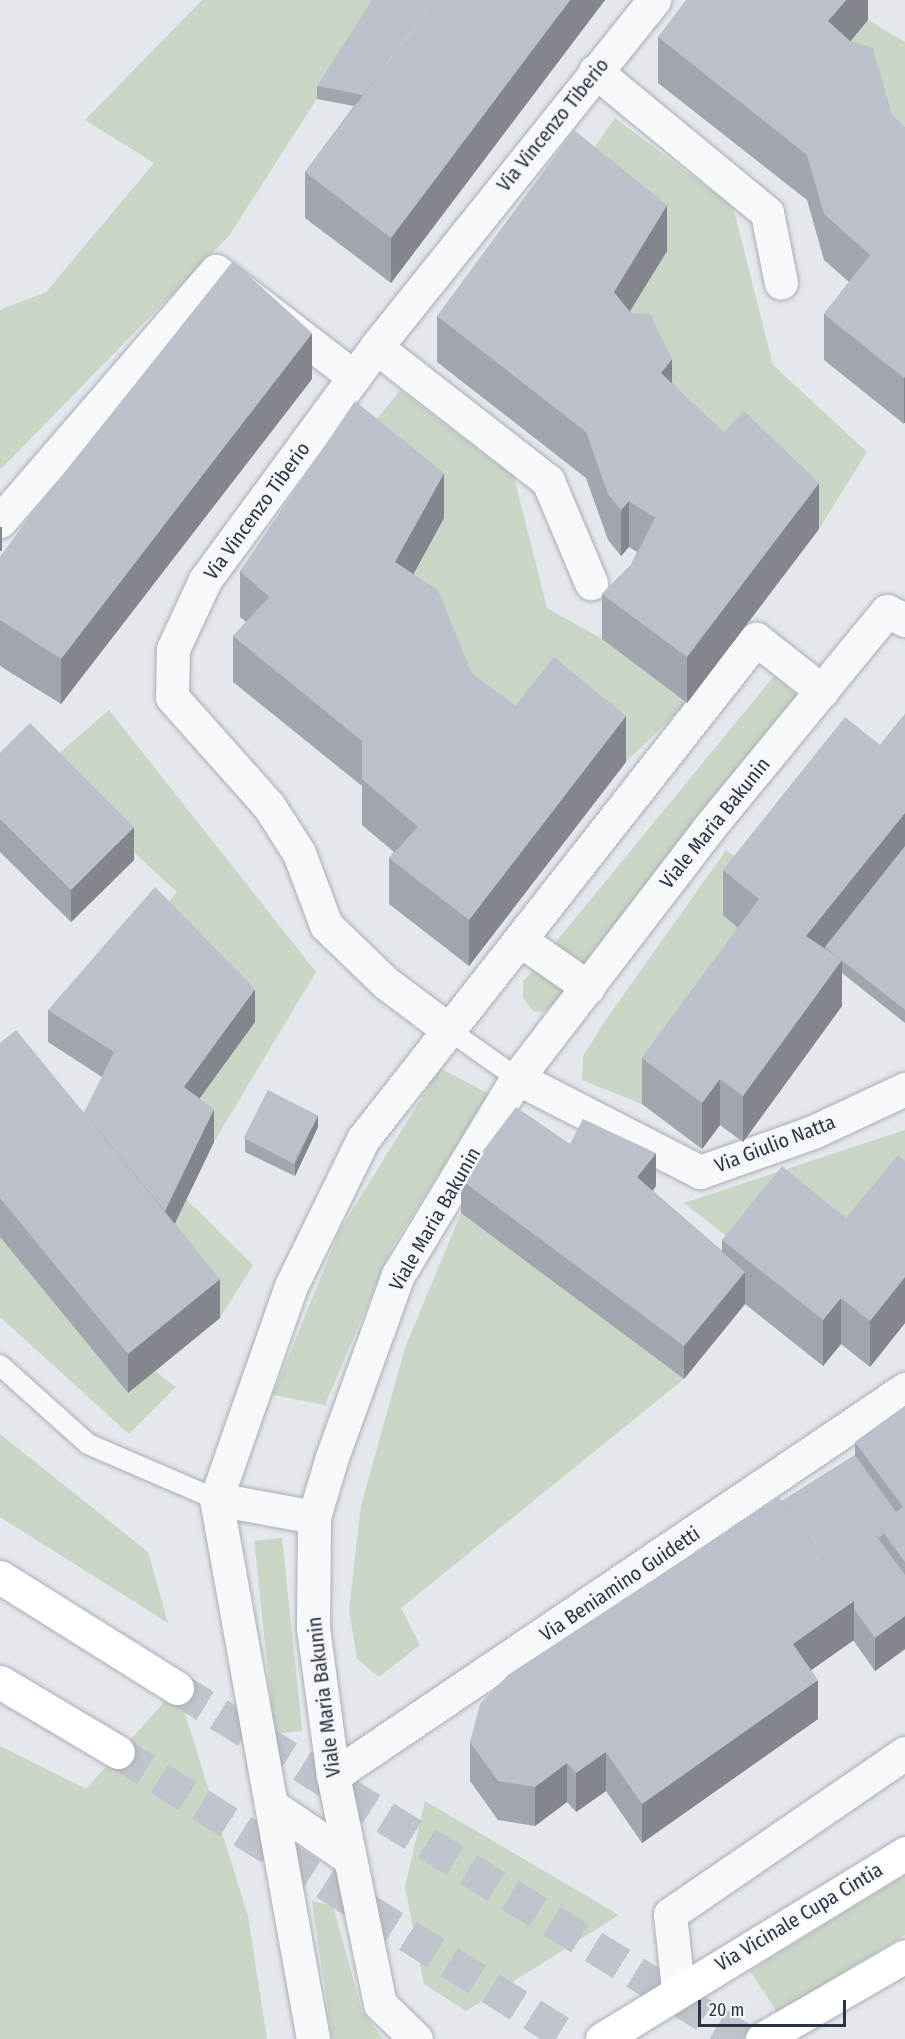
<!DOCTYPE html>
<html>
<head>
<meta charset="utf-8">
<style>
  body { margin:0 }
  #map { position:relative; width:905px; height:2039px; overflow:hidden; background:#e4e7ec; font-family:"Fira Sans Condensed",sans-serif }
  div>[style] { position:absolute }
  .green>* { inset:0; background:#c9d6c5; transform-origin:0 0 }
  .motorway-tunnel>* { height:33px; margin-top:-16.5px; transform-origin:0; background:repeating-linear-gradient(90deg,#bfc3cb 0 33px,transparent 0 49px) }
  .roads { filter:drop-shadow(0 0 2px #a9aeb7) drop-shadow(0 0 2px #a9aeb7) }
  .service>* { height:20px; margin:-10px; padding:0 10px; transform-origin:10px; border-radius:10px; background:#f7f8fa }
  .minor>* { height:33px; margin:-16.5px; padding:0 16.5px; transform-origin:16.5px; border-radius:16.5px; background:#f7f8fa }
  .secondary>* { height:33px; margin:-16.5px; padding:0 16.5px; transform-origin:16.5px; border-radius:16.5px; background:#fff }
  .motorway>* { height:33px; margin:-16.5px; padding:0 16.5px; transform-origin:16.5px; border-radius:16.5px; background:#fff }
  .wall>* { inset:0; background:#a1a5ae }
  .shaded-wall>* { inset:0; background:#83868d; transform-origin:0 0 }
  .building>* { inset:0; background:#bbc0ca; transform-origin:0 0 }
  span { translate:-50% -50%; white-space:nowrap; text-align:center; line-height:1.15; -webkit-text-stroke:5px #f4f6f9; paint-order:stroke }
  .street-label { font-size:20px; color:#2b3445 }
  .scale { position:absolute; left:698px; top:2000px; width:148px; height:27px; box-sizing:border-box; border:3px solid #2b3445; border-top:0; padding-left:8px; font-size:18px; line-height:21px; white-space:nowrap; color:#2b3445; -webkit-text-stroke:4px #f4f6f9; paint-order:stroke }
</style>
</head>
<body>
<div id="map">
  <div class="green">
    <i style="clip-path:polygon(202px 0,380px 0,229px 236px,0 470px,0 310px,46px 292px,154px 163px,85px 120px)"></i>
    <i style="clip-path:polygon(868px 20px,905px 42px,905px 174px,828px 67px)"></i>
    <i style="clip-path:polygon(615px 118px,733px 207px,773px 365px,867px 452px,819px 529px,744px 457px,724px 478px,650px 360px,574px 176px)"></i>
    <i style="clip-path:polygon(400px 390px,514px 477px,547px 608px,602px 639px,687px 703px,626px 762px,472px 720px,355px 446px)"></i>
    <i style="clip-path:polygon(774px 676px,800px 698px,560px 1000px,543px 1012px,533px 1011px,523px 998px,523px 982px)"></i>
    <i style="clip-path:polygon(109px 710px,316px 972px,214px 1142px,184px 1120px,155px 920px,177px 892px,42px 768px)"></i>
    <i style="clip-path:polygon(726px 850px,759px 871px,759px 945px,642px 1104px,582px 1080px,583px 1056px,605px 1021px)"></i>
    <i style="clip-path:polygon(440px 1068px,489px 1094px,391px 1249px,325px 1405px,273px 1395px,340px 1230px)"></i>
    <i style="clip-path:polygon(905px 1130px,905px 1207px,748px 1253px,684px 1203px)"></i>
    <i style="clip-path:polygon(186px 1199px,253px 1265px,220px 1318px,163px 1248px)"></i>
    <i style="clip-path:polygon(461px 1213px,684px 1379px,401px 1608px,420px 1645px,379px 1677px,357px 1659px,349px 1609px,361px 1506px,405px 1348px)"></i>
    <i style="clip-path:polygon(0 1237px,128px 1393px,155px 1371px,176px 1387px,129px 1434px,0 1317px)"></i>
    <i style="clip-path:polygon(0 1434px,148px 1552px,168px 1623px,0 1517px)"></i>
    <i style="left:282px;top:1538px;width:194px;height:28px;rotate:84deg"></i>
    <i style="clip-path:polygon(177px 1688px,248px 1916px,267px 2039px,0 2039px,0 1746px,86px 1789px)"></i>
    <i style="clip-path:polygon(425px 1801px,619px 1915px,466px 2011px,424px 1984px,405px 1887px)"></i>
    <i style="clip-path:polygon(905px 1875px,905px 1935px,777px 2012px,750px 1971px)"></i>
    <i style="clip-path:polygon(312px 1901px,333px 1906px,362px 2011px,383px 2039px,332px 2039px)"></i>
  </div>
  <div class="motorway-tunnel">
    <i style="left:177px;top:1688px;width:666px;rotate:31.8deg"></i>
    <i style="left:118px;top:1752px;width:537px;rotate:32.3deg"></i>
  </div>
  <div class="roads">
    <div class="service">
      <i style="left:446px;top:1028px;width:87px;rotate:35.2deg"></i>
      <i style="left:0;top:1365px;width:118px;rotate:41.9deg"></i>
      <i style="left:88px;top:1444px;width:139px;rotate:23.3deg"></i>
    </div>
    <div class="minor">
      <i style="left:595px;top:71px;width:223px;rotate:39.5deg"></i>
      <i style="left:767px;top:213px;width:71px;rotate:78.7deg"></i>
      <i style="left:376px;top:347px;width:218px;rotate:37.9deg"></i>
      <i style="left:548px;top:481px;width:111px;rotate:67.1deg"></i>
      <i style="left:0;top:521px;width:330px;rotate:-49.2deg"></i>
      <i style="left:216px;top:271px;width:174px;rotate:37.5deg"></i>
      <i style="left:520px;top:940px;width:83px;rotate:34.7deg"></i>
      <i style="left:446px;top:1028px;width:75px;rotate:-143.1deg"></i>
      <i style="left:386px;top:983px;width:83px;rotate:-136deg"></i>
      <i style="left:326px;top:925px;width:77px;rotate:-110.6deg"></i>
      <i style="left:299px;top:853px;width:56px;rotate:-122.6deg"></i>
      <i style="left:269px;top:806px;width:146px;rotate:-131.7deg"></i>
      <i style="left:172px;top:697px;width:48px;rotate:-88.8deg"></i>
      <i style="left:173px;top:649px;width:76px;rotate:-65.1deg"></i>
      <i style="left:205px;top:580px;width:289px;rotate:-53.7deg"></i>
      <i style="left:376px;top:347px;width:445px;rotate:-51.3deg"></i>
      <i style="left:517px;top:1078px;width:206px;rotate:27.2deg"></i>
      <i style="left:700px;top:1172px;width:120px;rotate:-19.5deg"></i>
      <i style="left:813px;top:1132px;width:102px;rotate:-25.1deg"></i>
      <i style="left:216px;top:1499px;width:100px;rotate:10.4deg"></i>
      <i style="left:333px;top:1776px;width:691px;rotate:-34.08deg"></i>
      <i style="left:274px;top:1807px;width:91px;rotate:34.2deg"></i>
      <i style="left:678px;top:1989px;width:75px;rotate:-96.1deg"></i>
      <i style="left:670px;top:1914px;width:285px;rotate:-34.4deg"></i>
      <i style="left:313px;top:2039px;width:549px;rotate:-100.18deg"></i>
      <i style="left:216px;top:1499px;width:226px;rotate:-70.6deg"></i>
      <i style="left:291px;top:1286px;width:164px;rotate:-63.9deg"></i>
      <i style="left:363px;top:1139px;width:636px;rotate:-51.83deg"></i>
      <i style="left:756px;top:639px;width:84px;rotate:38.2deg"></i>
      <i style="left:416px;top:2039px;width:50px;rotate:-135.8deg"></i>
      <i style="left:380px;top:2004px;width:233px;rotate:-101.6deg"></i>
      <i style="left:333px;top:1776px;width:148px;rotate:-97.7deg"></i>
      <i style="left:313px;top:1629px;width:112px;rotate:-89.5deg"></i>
      <i style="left:314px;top:1517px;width:63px;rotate:-73.3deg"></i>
      <i style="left:332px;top:1457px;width:194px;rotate:-70.1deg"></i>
      <i style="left:398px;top:1275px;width:230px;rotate:-58.9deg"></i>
      <i style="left:517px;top:1078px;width:312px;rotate:-52.5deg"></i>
      <i style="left:707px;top:830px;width:283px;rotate:-50.6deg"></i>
      <i style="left:887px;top:611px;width:20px;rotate:27deg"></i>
    </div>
    <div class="secondary">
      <i style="left:602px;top:2039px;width:356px;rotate:-31.5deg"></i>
    </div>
    <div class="motorway">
      <i style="left:0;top:1577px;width:209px;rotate:32.1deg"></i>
      <i style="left:0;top:1682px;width:137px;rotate:30.7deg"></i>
      <i style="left:762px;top:2039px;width:165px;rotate:-30.1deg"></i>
    </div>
  </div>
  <div class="wall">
    <i style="clip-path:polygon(605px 0,391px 283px,305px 218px,305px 172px,354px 106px,317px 99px,317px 86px)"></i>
    <i style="clip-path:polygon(868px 0,868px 20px,851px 41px,892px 115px,905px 128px,904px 424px,824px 360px,824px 314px,849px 282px,824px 260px,807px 200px,658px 83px,658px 37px)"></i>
    <i style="clip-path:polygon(667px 251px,630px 311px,672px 383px,819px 529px,687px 703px,602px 639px,602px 594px,631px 565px,637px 552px,629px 547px,621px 556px,608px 540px,586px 478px,437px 362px,437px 316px)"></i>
    <i style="clip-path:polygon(312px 379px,61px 704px,0 666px,0 557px)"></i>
    <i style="clip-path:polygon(444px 518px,413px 574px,472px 674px,515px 706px,626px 762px,469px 966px,389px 904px,389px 858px,394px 852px,362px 825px,362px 786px,233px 682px,233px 636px,246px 622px,240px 617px,240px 571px)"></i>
    <i style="clip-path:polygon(905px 714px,905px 1023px,842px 973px,842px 1006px,743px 1142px,720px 1125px,702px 1149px,642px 1104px,642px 1058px,738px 928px,723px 915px,723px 870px,880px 745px)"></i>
    <i style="clip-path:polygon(0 753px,134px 860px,71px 922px,0 852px)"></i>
    <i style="clip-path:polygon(48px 1010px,255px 1022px,199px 1098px,214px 1142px,175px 1223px,220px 1318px,128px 1393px,0 1237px,0 1043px,84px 1113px,102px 1077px,48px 1042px)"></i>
    <i style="clip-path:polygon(318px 1127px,295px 1176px,245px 1152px,245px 1139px)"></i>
    <i style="clip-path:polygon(570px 1144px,656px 1186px,653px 1191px,722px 1251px,722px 1240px,846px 1218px,905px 1161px,905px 1323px,870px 1367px,841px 1344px,823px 1366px,745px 1304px,684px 1379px,461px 1213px,461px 1180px)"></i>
    <i style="clip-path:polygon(905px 1406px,905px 1649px,875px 1671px,853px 1640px,811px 1670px,818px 1719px,642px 1843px,606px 1791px,576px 1812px,567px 1802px,535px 1826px,498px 1820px,470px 1781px,470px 1742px,782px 1501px,855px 1455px,855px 1442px)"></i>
  </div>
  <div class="shaded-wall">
    <i style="clip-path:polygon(570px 0,605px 0,391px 283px,391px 238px)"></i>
    <i style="clip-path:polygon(846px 0,868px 0,868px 20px,828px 67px,828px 21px)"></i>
    <i style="clip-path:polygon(667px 205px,667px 251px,614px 337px,614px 292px)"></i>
    <i style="clip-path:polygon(312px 333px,312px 379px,61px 704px,61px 659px)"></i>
    <i style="clip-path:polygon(672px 359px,672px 404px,661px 373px)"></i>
    <i style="left:905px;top:377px;width:46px;height:1px;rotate:90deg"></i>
    <i style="clip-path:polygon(444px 473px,444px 518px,395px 608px,395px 562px)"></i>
    <i style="clip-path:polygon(819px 483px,819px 529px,687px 703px,687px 657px)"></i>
    <i style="clip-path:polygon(629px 501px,629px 547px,621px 556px,621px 510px)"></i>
    <i style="left:2px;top:527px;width:24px;height:2px;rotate:90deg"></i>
    <i style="clip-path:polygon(626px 716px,626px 762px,469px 966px,469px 920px)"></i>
    <i style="clip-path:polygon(905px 813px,905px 858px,825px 947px,825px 957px,806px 936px)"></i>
    <i style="clip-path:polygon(134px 827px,134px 860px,71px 922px,71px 890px)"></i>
    <i style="clip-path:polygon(842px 960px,842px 1006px,743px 1142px,743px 1096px)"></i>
    <i style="clip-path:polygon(255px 989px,255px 1022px,184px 1120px,184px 1087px)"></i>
    <i style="clip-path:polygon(720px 1079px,720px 1125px,702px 1149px,702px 1103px)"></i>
    <i style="clip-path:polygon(214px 1109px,214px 1142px,163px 1248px,163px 1215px)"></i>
    <i style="clip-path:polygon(318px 1115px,318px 1127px,295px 1176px,295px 1164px)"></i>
    <i style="clip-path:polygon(656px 1153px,656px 1186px,637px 1210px,637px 1177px)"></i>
    <i style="clip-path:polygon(745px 1272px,745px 1304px,684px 1379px,684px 1346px)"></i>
    <i style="clip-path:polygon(905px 1277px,905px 1323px,870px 1367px,870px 1321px)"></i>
    <i style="clip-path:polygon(220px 1279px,220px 1318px,128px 1393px,128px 1354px)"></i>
    <i style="clip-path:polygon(841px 1298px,841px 1344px,823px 1366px,823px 1320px)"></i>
    <i style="clip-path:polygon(854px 1601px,854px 1640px,793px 1683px,793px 1644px)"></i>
    <i style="clip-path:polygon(905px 1616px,905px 1649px,875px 1671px,875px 1638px)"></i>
    <i style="clip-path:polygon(818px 1680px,818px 1719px,642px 1843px,642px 1804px)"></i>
    <i style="clip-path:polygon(606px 1752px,606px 1791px,576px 1812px,576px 1773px)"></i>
    <i style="clip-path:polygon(567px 1763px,567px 1802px,535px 1826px,535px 1787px)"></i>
  </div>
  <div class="building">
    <i style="clip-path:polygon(372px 0,435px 0,363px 95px,317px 86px)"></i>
    <i style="clip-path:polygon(435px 0,570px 0,391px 238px,305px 172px)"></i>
    <i style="clip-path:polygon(686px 0,846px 0,828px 21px,850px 41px,873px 48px,892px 115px,905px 128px,905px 377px,904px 378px,824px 314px,870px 255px,824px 214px,807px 155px,658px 37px)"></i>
    <i style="clip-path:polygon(574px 130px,667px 205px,614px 292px,631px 313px,650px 314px,672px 359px,661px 373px,724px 432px,744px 411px,819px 483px,687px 657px,602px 594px,631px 565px,655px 518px,629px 501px,621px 510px,608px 494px,586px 432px,437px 316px)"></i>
    <i style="clip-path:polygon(233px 261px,312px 333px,61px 659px,0 620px,0 557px,29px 517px)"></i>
    <i style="clip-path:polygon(355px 401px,444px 473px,395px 562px,438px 590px,472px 674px,515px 706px,554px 657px,626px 716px,469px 920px,389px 858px,418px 827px,362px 779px,362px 741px,233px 636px,269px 597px,240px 571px)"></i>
    <i style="clip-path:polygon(905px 714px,905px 813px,806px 936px,842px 960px,743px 1096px,720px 1079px,702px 1103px,642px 1058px,759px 899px,723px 870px,845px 717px,880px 745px)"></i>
    <i style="clip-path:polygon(30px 723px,134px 827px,71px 890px,0 819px,0 753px)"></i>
    <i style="clip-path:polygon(905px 846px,905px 1010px,825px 947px)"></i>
    <i style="clip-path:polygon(155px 887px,255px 989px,184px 1087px,214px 1109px,165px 1211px,84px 1113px,114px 1052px,48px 1010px)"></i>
    <i style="clip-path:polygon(16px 1030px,220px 1279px,128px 1354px,0 1198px,0 1043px)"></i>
    <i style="left:268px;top:1090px;width:56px;height:54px;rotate:27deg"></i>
    <i style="clip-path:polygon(516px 1107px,570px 1144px,583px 1119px,656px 1153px,637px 1177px,745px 1272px,684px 1346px,461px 1180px)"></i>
    <i style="clip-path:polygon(898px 1155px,905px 1161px,905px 1277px,870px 1321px,841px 1298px,823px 1320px,722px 1240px,782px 1166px,846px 1218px)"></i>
    <i style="clip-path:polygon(905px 1406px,905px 1562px,878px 1525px,903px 1507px,855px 1442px)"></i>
    <i style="clip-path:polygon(855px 1455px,896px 1512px,878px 1525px,884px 1534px,878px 1538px,905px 1575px,905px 1616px,875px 1638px,854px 1609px,854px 1601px,782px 1501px)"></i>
    <i style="clip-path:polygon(779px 1497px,854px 1601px,793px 1644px,818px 1680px,642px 1804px,606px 1752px,576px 1773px,567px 1763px,535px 1787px,498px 1781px,470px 1742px,480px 1704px,508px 1675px)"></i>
  </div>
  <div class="street-label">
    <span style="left:553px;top:125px;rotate:-51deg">Via Vincenzo Tiberio</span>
    <span style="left:257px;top:511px;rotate:-54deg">Via Vincenzo Tiberio</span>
    <span style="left:715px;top:823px;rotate:-51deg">Viale Maria Bakunin</span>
    <span style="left:775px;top:1144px;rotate:-21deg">Via Giulio Natta</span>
    <span style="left:435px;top:1219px;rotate:-60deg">Viale Maria Bakunin</span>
    <span style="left:620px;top:1584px;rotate:-34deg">Via Beniamino Guidetti</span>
    <span style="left:324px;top:1697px;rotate:-97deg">Viale Maria Bakunin</span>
    <span style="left:799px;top:1917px;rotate:-31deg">Via Vicinale Cupa Cintia</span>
  </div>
  <div class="scale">20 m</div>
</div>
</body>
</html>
